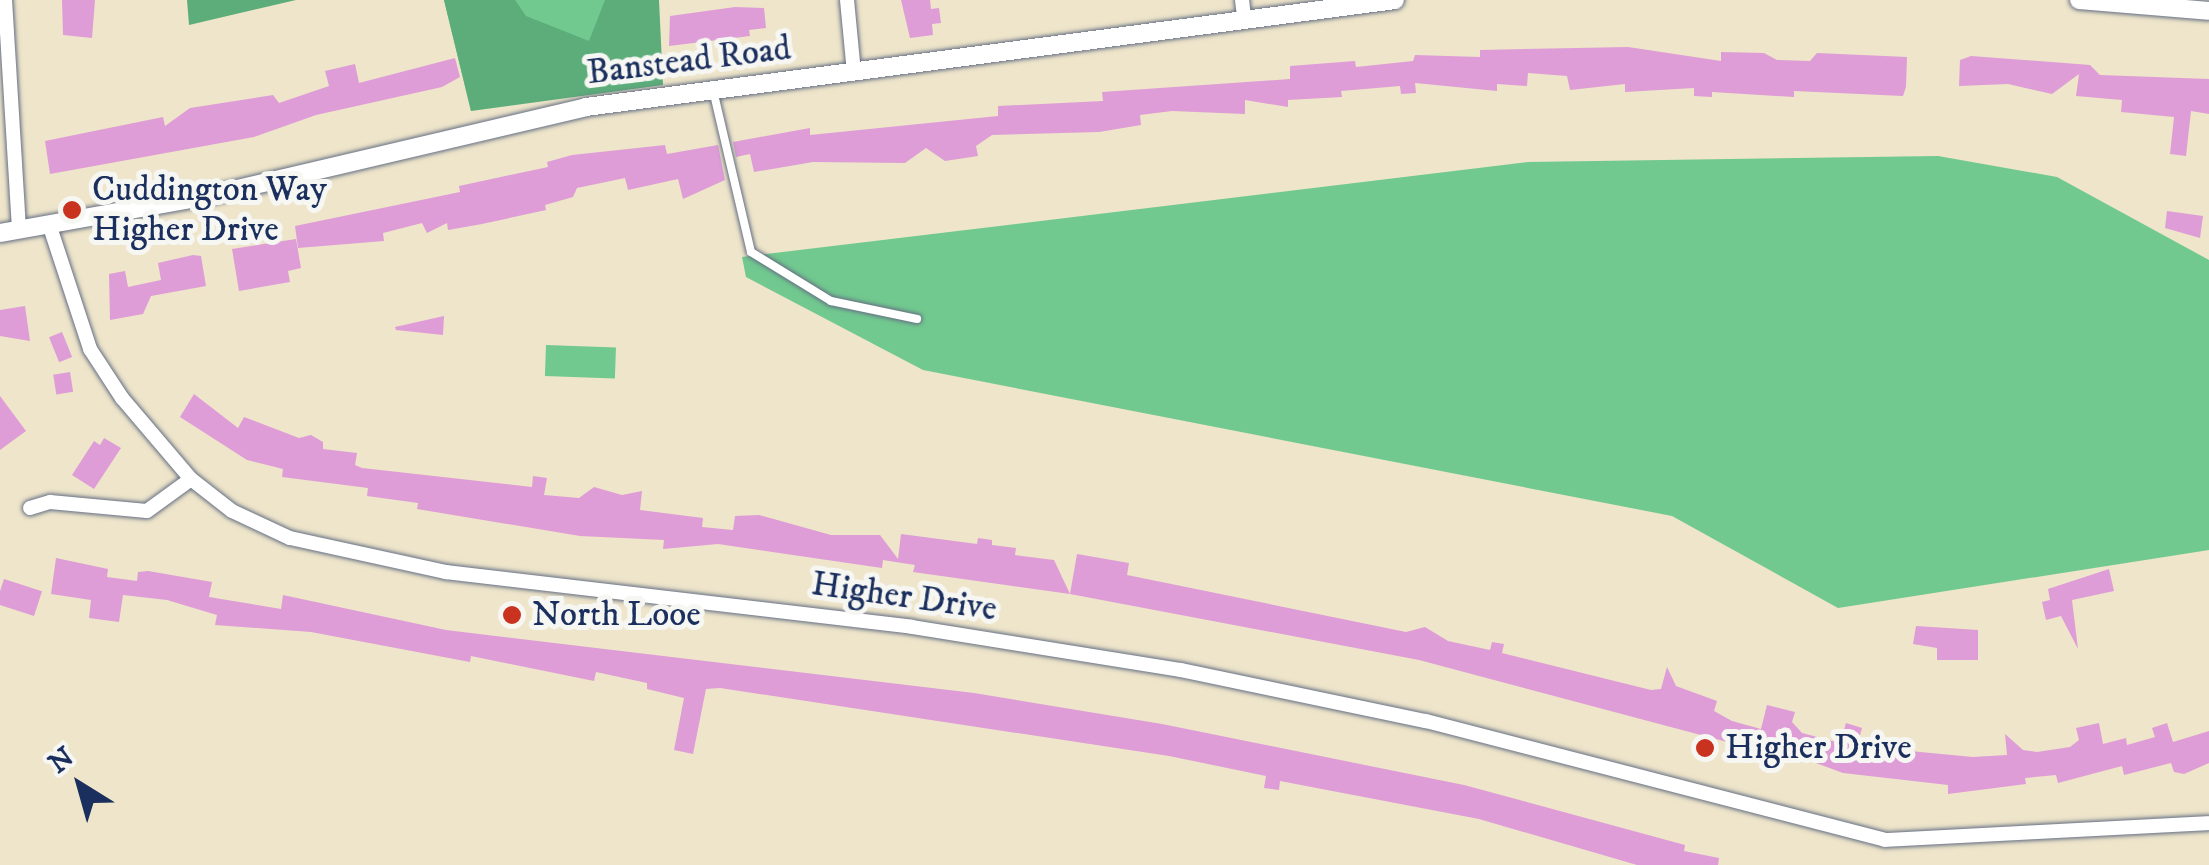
<!DOCTYPE html>
<html>
<head>
<meta charset="utf-8">
<style>
  body { margin:0 }
  #map { position:relative; width:2209px; height:865px; overflow:hidden; background:#eee5ca; font-family:"IM FELL DW Pica",serif }
  div>[style] { position:absolute }
  .green>* { inset:0; background:#71c98f; transform-origin:0 0 }
  .forest>* { inset:0; background:#5cad7a }
  .building>* { inset:0; background:#de9dd6; transform-origin:0 0 }
  .roads { filter:drop-shadow(0 0 2px #656f84) drop-shadow(0 0 2px #656f84) }
  .service>* { height:8px; margin:-4px; padding:0 4px; transform-origin:4px; border-radius:4px; background:#fff }
  .minor>* { height:14px; margin:-7px; padding:0 7px; transform-origin:7px; border-radius:7px; background:#fff }
  .tertiary>* { height:18px; margin:-9px; padding:0 9px; transform-origin:9px; border-radius:9px; background:#fff }
  .dots>* { width:28px; height:28px; translate:-50% -50%; box-sizing:border-box; border:5px solid #f6f6f2; border-radius:50% }
  span { translate:-50% -50%; white-space:nowrap; text-align:center; line-height:1.15; -webkit-text-stroke:10px #f6f6f2; paint-order:stroke }
  .street-label { font-size:35px; color:#1b2f5e }
  .poi-label { font-size:35px; color:#1b2f5e }
  .left { translate:0 -50%; text-align:left }
  .north { position:absolute; left:30px; top:735px; width:100px; height:100px; -webkit-text-stroke:8px #f6f6f2; paint-order:stroke; rotate:323deg; font-size:28px; font-weight:700; line-height:40px; text-align:center; color:#1b2f5e }
  .north::after { content:''; display:block; margin:auto; width:35px; height:45px; background:#1b2f5e; clip-path:polygon(50% 0,100% 100%,50% 72%,0 100%) }
</style>
</head>
<body>
<div id="map">
  <div class="green">
    <i style="clip-path:polygon(444px 0,641px 0,637px 30px,471px 111px)"></i>
    <i style="clip-path:polygon(1938px 156px,2057px 177px,2209px 260px,2209px 550px,1838px 608px,1672px 516px,923px 370px,746px 277px,742px 257px,1528px 162px)"></i>
    <i style="left:546px;top:345px;width:70px;height:31px;rotate:2deg"></i>
  </div>
  <div class="forest">
    <i style="clip-path:polygon(187px 0,296px 0,189px 25px)"></i>
    <i style="clip-path:polygon(444px 0,515px 0,526px 16px,589px 41px,605px 0,659px 0,663px 85px,471px 111px)"></i>
  </div>
  <div class="building">
    <i style="clip-path:polygon(62px 0,95px 0,92px 38px,63px 35px)"></i>
    <i style="clip-path:polygon(901px 0,930px 0,931px 9px,939px 8px,941px 23px,932px 24px,933px 35px,910px 38px)"></i>
    <i style="clip-path:polygon(735px 7px,764px 8px,766px 28px,749px 30px,750px 36px,669px 46px,670px 16px)"></i>
    <i style="clip-path:polygon(1628px 47px,1721px 61px,1721px 52px,1764px 53px,1777px 60px,1810px 61px,1817px 53px,1907px 57px,1906px 87px,1903px 96px,1794px 91px,1794px 97px,1712px 92px,1712px 97px,1694px 96px,1694px 88px,1625px 92px,1625px 84px,1570px 90px,1567px 76px,1528px 73px,1527px 86px,1497px 84px,1497px 91px,1415px 83px,1416px 93px,1401px 94px,1400px 86px,1341px 91px,1342px 97px,1288px 100px,1288px 107px,1245px 100px,1245px 114px,1172px 111px,1140px 115px,1141px 125px,1099px 132px,992px 135px,976px 146px,978px 156px,945px 161px,926px 148px,905px 163px,813px 162px,754px 172px,750px 154px,736px 157px,733px 142px,810px 128px,810px 135px,998px 116px,998px 106px,1103px 101px,1102px 92px,1290px 79px,1290px 66px,1355px 61px,1356px 67px,1413px 61px,1415px 55px,1480px 57px,1480px 50px)"></i>
    <i style="clip-path:polygon(1971px 56px,2090px 65px,2100px 75px,2209px 79px,2209px 114px,2191px 111px,2186px 156px,2170px 154px,2174px 117px,2121px 112px,2122px 100px,2076px 96px,2079px 74px,2052px 94px,2008px 84px,1959px 86px,1960px 60px)"></i>
    <i style="clip-path:polygon(455px 58px,460px 77px,442px 87px,316px 115px,254px 137px,50px 174px,45px 141px,163px 117px,165px 126px,190px 108px,273px 95px,279px 103px,329px 86px,325px 71px,355px 64px,359px 83px)"></i>
    <i style="clip-path:polygon(665px 145px,667px 154px,718px 145px,725px 180px,683px 199px,678px 179px,628px 190px,625px 178px,577px 188px,573px 197px,545px 205px,546px 210px,482px 224px,448px 230px,447px 223px,427px 233px,422px 223px,383px 233px,384px 241px,298px 248px,295px 226px,460px 192px,459px 186px,548px 167px,547px 162px,572px 155px)"></i>
    <i style="clip-path:polygon(2167px 211px,2203px 216px,2200px 238px,2165px 228px)"></i>
    <i style="clip-path:polygon(296px 239px,301px 268px,288px 271px,290px 282px,239px 291px,232px 249px)"></i>
    <i style="clip-path:polygon(193px 255px,201px 256px,206px 286px,151px 296px,143px 314px,110px 320px,109px 274px,125px 271px,128px 287px,161px 280px,158px 263px)"></i>
    <i style="clip-path:polygon(25px 306px,30px 341px,0 336px,0 310px)"></i>
    <i style="clip-path:polygon(444px 316px,443px 335px,396px 330px,395px 327px)"></i>
    <i style="left:62px;top:332px;width:27px;height:14px;rotate:68deg"></i>
    <i style="left:70px;top:372px;width:20px;height:17px;rotate:81deg"></i>
    <i style="clip-path:polygon(194px 394px,238px 428px,244px 417px,299px 438px,311px 435px,323px 442px,323px 449px,357px 453px,355px 465px,362px 468px,532px 487px,533px 476px,547px 478px,544px 495px,579px 498px,594px 487px,622px 495px,642px 491px,640px 510px,703px 518px,702px 527px,733px 530px,735px 516px,759px 515px,831px 535px,880px 535px,898px 559px,901px 534px,977px 544px,978px 538px,992px 540px,992px 545px,1016px 548px,1015px 555px,1054px 560px,1070px 594px,913px 572px,915px 565px,883px 560px,882px 568px,718px 544px,663px 549px,664px 540px,580px 536px,417px 509px,418px 503px,367px 496px,368px 488px,282px 477px,283px 469px,247px 460px,180px 417px)"></i>
    <i style="clip-path:polygon(0 396px,26px 431px,0 450px)"></i>
    <i style="clip-path:polygon(104px 438px,121px 448px,94px 489px,72px 475px,94px 441px,100px 445px)"></i>
    <i style="clip-path:polygon(1077px 554px,1129px 563px,1127px 575px,1186px 587px,1406px 632px,1425px 627px,1448px 641px,1490px 650px,1492px 642px,1504px 644px,1502px 653px,1651px 690px,1661px 689px,1667px 667px,1676px 686px,1717px 701px,1714px 711px,1732px 721px,1761px 729px,1767px 705px,1795px 712px,1792px 722px,1802px 733px,1840px 743px,1846px 723px,1862px 728px,1857px 746px,1973px 757px,2007px 755px,2005px 734px,2023px 750px,2037px 752px,2070px 747px,2079px 740px,2076px 728px,2099px 723px,2103px 744px,2126px 738px,2127px 745px,2155px 737px,2152px 728px,2167px 723px,2173px 742px,2209px 731px,2209px 763px,2184px 774px,2174px 772px,2171px 763px,2124px 775px,2122px 766px,2058px 783px,2056px 775px,2025px 778px,2026px 784px,1948px 794px,1948px 785px,1843px 773px,1778px 749px,1776px 755px,1419px 660px,1070px 594px)"></i>
    <i style="clip-path:polygon(56px 558px,108px 569px,107px 577px,137px 581px,138px 572px,148px 571px,212px 582px,209px 597px,281px 609px,283px 595px,446px 630px,974px 693px,1162px 724px,1464px 785px,1685px 845px,1684px 851px,1719px 858px,1718px 865px,1637px 865px,1479px 819px,1280px 781px,1279px 790px,1264px 788px,1266px 776px,1169px 756px,720px 688px,706px 689px,693px 754px,674px 750px,684px 698px,647px 689px,647px 683px,596px 672px,594px 681px,471px 656px,470px 662px,311px 632px,215px 625px,217px 615px,167px 600px,123px 595px,119px 622px,89px 618px,91px 600px,51px 594px)"></i>
    <i style="clip-path:polygon(2109px 569px,2114px 591px,2072px 600px,2078px 649px,2061px 616px,2046px 620px,2042px 602px,2050px 600px,2048px 589px)"></i>
    <i style="left:4px;top:579px;width:40px;height:26px;rotate:18deg"></i>
    <i style="clip-path:polygon(1916px 626px,1978px 630px,1978px 660px,1937px 660px,1937px 648px,1913px 644px)"></i>
  </div>
  <div class="roads">
    <div class="service">
      <i style="left:713px;top:90px;width:166px;rotate:76.8deg"></i>
      <i style="left:751px;top:252px;width:94px;rotate:31.5deg"></i>
      <i style="left:831px;top:301px;width:88px;rotate:11.8deg"></i>
    </div>
    <div class="minor">
      <i style="left:5px;top:0;width:230px;rotate:86.5deg"></i>
      <i style="left:847px;top:0;width:73px;rotate:84.5deg"></i>
      <i style="left:1242px;top:0;width:17px;rotate:83deg"></i>
      <i style="left:49px;top:224px;width:132px;rotate:71.8deg"></i>
      <i style="left:90px;top:349px;width:59px;rotate:56.9deg"></i>
      <i style="left:122px;top:398px;width:106px;rotate:49.6deg"></i>
      <i style="left:191px;top:479px;width:52px;rotate:38deg"></i>
      <i style="left:232px;top:511px;width:64px;rotate:25deg"></i>
      <i style="left:290px;top:538px;width:160px;rotate:12.3deg"></i>
      <i style="left:446px;top:572px;width:469px;rotate:6.7deg"></i>
      <i style="left:912px;top:627px;width:272px;rotate:9.1deg"></i>
      <i style="left:1181px;top:670px;width:250px;rotate:11.8deg"></i>
      <i style="left:1426px;top:721px;width:474px;rotate:14.5deg"></i>
      <i style="left:1885px;top:840px;width:324px;rotate:-3deg"></i>
      <i style="left:30px;top:508px;width:21px;rotate:-17deg"></i>
      <i style="left:50px;top:502px;width:97px;rotate:5.3deg"></i>
      <i style="left:147px;top:511px;width:54px;rotate:-36deg"></i>
    </div>
    <div class="tertiary">
      <i style="left:2079px;top:0;width:130px;rotate:4.8deg"></i>
      <i style="left:0;top:233px;width:211px;rotate:-10.1deg"></i>
      <i style="left:208px;top:196px;width:388px;rotate:-13.2deg"></i>
      <i style="left:586px;top:107px;width:816px;rotate:-7.53deg"></i>
    </div>
  </div>
  <div class="dots">
    <i style="left:72px;top:210px;background:#c8321e"></i>
    <i style="left:512px;top:615px;background:#c8321e"></i>
    <i style="left:1705px;top:748px;background:#c8321e"></i>
  </div>
  <div class="street-label">
    <span style="left:689px;top:61px;rotate:-7deg">Banstead Road</span>
    <span style="left:904px;top:597px;rotate:8deg">Higher Drive</span>
  </div>
  <div class="poi-label">
    <span class="left" style="left:92px;top:210px">Cuddington Way<br>Higher Drive</span>
    <span class="left" style="left:532px;top:615px">North Looe</span>
    <span class="left" style="left:1725px;top:748px">Higher Drive</span>
  </div>
  <div class="north">N</div>
</div>
</body>
</html>
